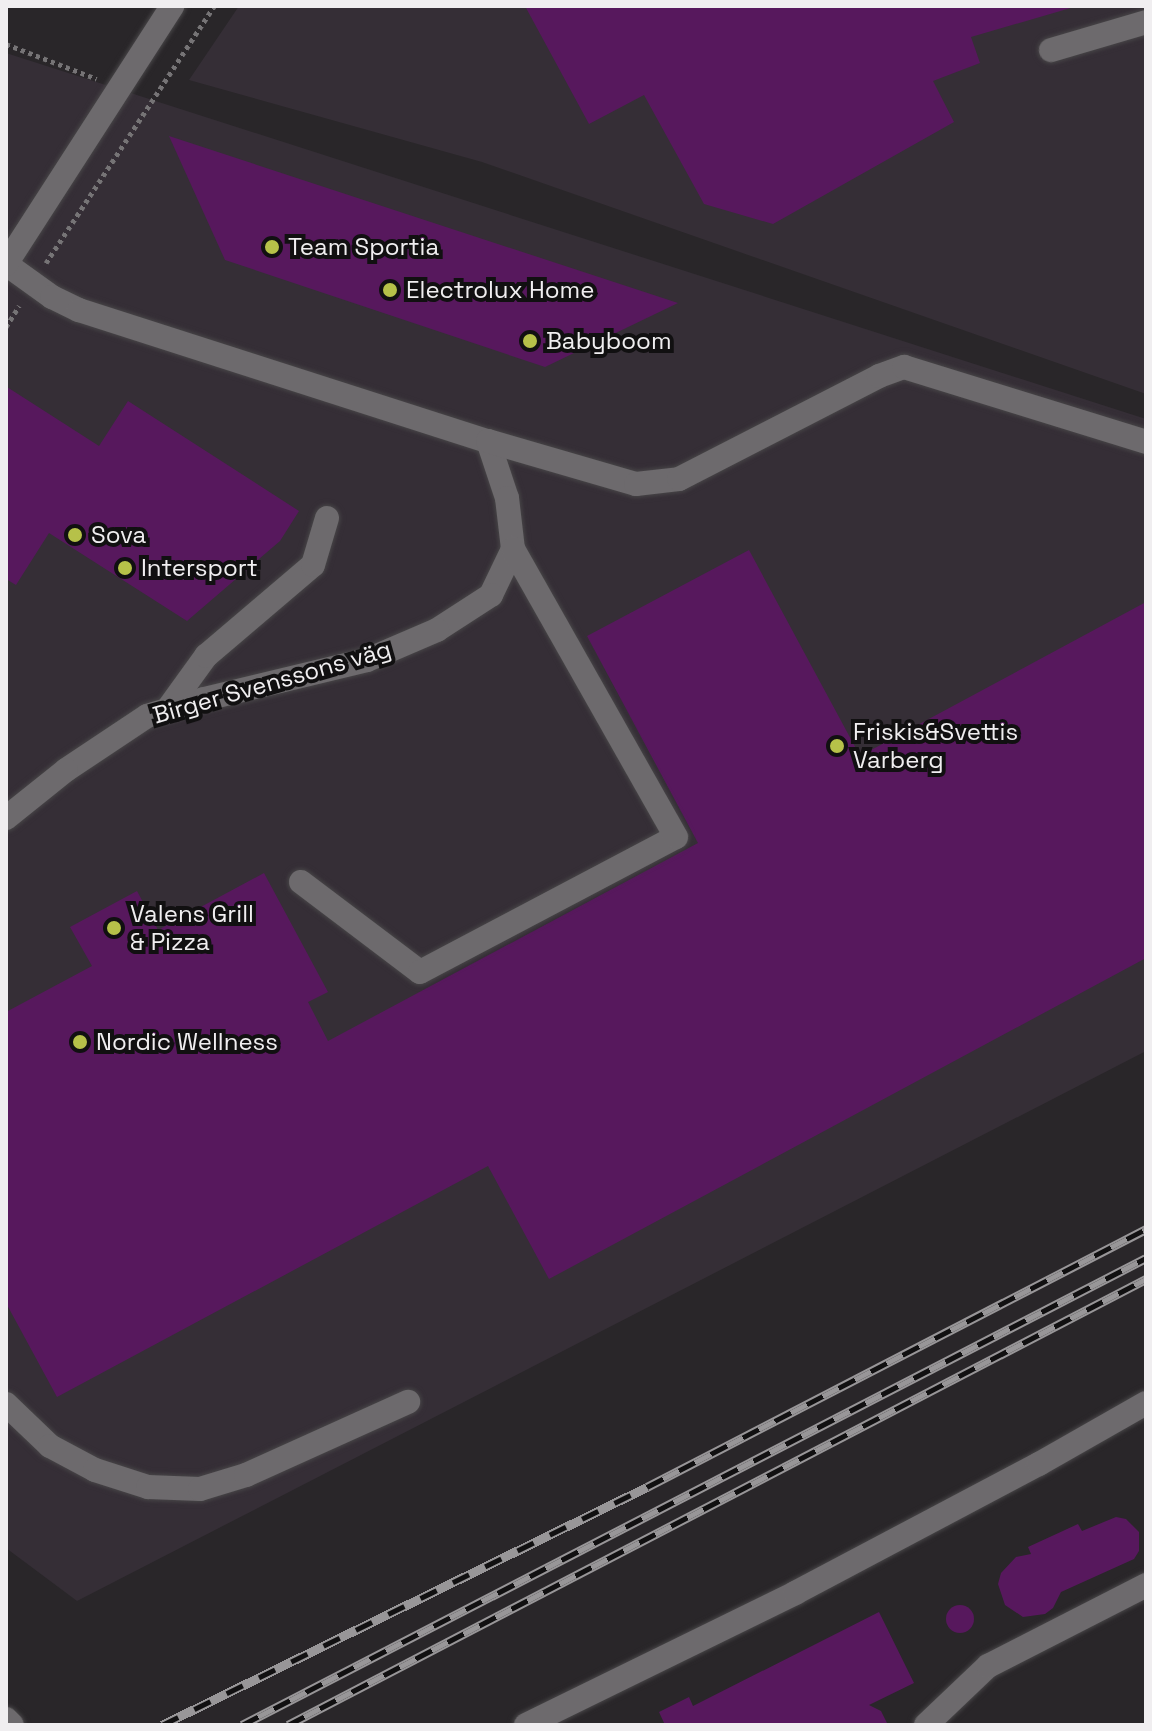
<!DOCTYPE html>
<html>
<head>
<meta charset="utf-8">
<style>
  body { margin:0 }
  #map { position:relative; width:1152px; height:1731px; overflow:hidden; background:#292629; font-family:"Space Grotesk",sans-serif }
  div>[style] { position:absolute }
  .built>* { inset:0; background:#352e36 }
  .building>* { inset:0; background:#57185d }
  .round { border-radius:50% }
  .path>* { height:5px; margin-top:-2.5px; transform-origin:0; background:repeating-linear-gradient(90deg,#767476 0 4px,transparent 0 8px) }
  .roads { filter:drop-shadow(0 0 2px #474547) drop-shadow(0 0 2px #474547) }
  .minor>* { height:24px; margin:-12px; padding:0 12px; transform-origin:12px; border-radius:12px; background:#6d6a6d }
  .rail>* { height:9px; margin-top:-4.5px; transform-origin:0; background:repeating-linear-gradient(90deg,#111011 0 18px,#989698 0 36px); box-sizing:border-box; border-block:2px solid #989698 }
  .dots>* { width:22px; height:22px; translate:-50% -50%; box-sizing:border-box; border:4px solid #111011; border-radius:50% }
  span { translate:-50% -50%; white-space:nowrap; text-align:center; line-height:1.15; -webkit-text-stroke:8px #111011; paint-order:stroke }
  .poi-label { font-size:24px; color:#f0eef0 }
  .left { translate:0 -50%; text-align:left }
  .street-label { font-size:24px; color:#f0eef0 }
  .frame { position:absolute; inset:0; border:8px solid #f0eef0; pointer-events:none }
</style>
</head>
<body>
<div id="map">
  <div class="built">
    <i style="clip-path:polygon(239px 6px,1146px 6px,1146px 394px,482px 162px,189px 80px)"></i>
    <i style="clip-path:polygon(6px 53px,1146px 419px,1146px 1051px,77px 1601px,6px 1548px)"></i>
  </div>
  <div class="building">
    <i style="clip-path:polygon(525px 6px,1074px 6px,1074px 7px,971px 37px,980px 63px,933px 81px,954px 122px,773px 224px,704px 204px,644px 95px,589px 124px)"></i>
    <i style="clip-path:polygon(169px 136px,678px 303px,545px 367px,225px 260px)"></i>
    <i style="clip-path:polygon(7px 387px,99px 446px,128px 401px,299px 511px,280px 541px,187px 621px,49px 533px,16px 585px,6px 579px)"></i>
    <i style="clip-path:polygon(749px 550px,860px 756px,1146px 602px,1146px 958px,549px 1279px,488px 1166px,57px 1397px,6px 1303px,6px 1012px,92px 966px,70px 927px,137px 891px,158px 930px,264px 873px,328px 992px,308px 1002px,328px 1041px,698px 843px,587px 636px)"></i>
    <i style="clip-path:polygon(1116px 1517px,1126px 1519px,1139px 1532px,1139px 1551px,1134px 1559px,1061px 1592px,1053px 1608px,1045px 1614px,1023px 1617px,1005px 1605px,998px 1584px,1001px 1573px,1016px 1557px,1031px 1554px,1028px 1547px,1078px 1524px,1082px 1531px)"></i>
    <i class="round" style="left:946px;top:1605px;width:28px;height:28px"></i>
    <i style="clip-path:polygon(879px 1612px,914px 1683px,869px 1705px,881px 1711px,888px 1725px,665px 1725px,659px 1712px,689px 1697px,693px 1706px)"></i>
  </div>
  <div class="path">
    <i style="left:6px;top:44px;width:97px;rotate:21deg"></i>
    <i style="left:46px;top:263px;width:307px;rotate:-56.8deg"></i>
    <i style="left:6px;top:327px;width:25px;rotate:-58deg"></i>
  </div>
  <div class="roads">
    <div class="minor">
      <i style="left:1051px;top:50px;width:99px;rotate:-16.4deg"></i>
      <i style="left:6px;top:264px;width:57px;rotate:35.7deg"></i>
      <i style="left:52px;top:297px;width:30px;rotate:26deg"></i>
      <i style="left:79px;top:310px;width:429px;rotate:17.8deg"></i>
      <i style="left:488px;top:441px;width:60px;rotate:71.6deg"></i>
      <i style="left:507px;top:498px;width:51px;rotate:83.3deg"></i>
      <i style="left:513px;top:549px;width:51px;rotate:115.6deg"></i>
      <i style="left:491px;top:595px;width:64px;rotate:147.1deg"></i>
      <i style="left:437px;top:630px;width:76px;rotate:156.8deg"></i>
      <i style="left:367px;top:660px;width:168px;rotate:166.5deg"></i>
      <i style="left:204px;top:699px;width:59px;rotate:163.4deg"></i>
      <i style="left:147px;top:716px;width:97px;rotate:146.3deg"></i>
      <i style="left:66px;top:770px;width:77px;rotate:141.3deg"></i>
      <i style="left:6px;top:264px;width:307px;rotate:-57.2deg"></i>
      <i style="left:488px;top:441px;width:154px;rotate:16.2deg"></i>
      <i style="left:636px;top:484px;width:43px;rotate:-6.6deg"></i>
      <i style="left:679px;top:479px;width:225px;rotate:-27.2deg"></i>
      <i style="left:879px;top:376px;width:27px;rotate:-20deg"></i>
      <i style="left:904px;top:367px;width:253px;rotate:17.2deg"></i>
      <i style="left:167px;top:710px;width:67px;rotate:-54.2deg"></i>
      <i style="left:206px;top:656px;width:140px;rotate:-40.4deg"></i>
      <i style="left:313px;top:565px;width:49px;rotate:-73.4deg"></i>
      <i style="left:301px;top:882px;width:149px;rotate:37.1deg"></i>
      <i style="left:420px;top:972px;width:289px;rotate:-27.8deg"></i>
      <i style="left:676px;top:837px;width:331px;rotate:-119.5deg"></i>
      <i style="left:6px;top:1404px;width:61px;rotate:43.7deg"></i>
      <i style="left:50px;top:1446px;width:51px;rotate:28.1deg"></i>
      <i style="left:95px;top:1470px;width:56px;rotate:17.8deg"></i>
      <i style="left:148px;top:1487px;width:52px;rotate:2.2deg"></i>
      <i style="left:200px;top:1489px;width:48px;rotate:-16.9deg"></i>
      <i style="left:246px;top:1475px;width:178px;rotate:-24.3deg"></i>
      <i style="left:6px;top:1719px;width:8px;rotate:45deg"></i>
      <i style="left:526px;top:1725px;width:300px;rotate:-26.1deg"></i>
      <i style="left:795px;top:1593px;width:276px;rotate:-27.9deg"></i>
      <i style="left:1039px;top:1464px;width:123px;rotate:-29.7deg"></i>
      <i style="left:926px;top:1725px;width:86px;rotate:-43.6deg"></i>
      <i style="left:988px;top:1666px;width:178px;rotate:-27.1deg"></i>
    </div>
  </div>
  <div class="rail">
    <i style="left:162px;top:1725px;width:540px;rotate:-26.14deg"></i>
    <i style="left:647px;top:1487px;width:562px;rotate:-27.34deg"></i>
    <i style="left:242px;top:1725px;width:1017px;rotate:-27.32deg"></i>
    <i style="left:288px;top:1725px;width:967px;rotate:-27.47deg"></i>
  </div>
  <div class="dots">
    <i style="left:272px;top:247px;background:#b6c149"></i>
    <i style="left:390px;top:290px;background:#b6c149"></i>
    <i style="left:530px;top:341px;background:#b6c149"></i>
    <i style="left:75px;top:535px;background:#b6c149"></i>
    <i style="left:125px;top:568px;background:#b6c149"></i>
    <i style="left:837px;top:746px;background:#b6c149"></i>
    <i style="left:114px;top:928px;background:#b6c149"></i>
    <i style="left:80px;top:1042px;background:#b6c149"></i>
  </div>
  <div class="poi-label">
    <span class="left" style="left:288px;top:247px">Team Sportia</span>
    <span class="left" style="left:406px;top:290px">Electrolux Home</span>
    <span class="left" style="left:546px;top:341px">Babyboom</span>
    <span class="left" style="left:91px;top:535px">Sova</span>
    <span class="left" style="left:141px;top:568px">Intersport</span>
    <span class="left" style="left:853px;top:746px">Friskis&amp;Svettis<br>Varberg</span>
    <span class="left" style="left:130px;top:928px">Valens Grill<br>&amp; Pizza</span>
    <span class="left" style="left:96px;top:1042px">Nordic Wellness</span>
  </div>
  <div class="street-label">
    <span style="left:272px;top:682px;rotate:-16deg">Birger Svenssons väg</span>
  </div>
  <div class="frame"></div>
</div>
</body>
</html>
